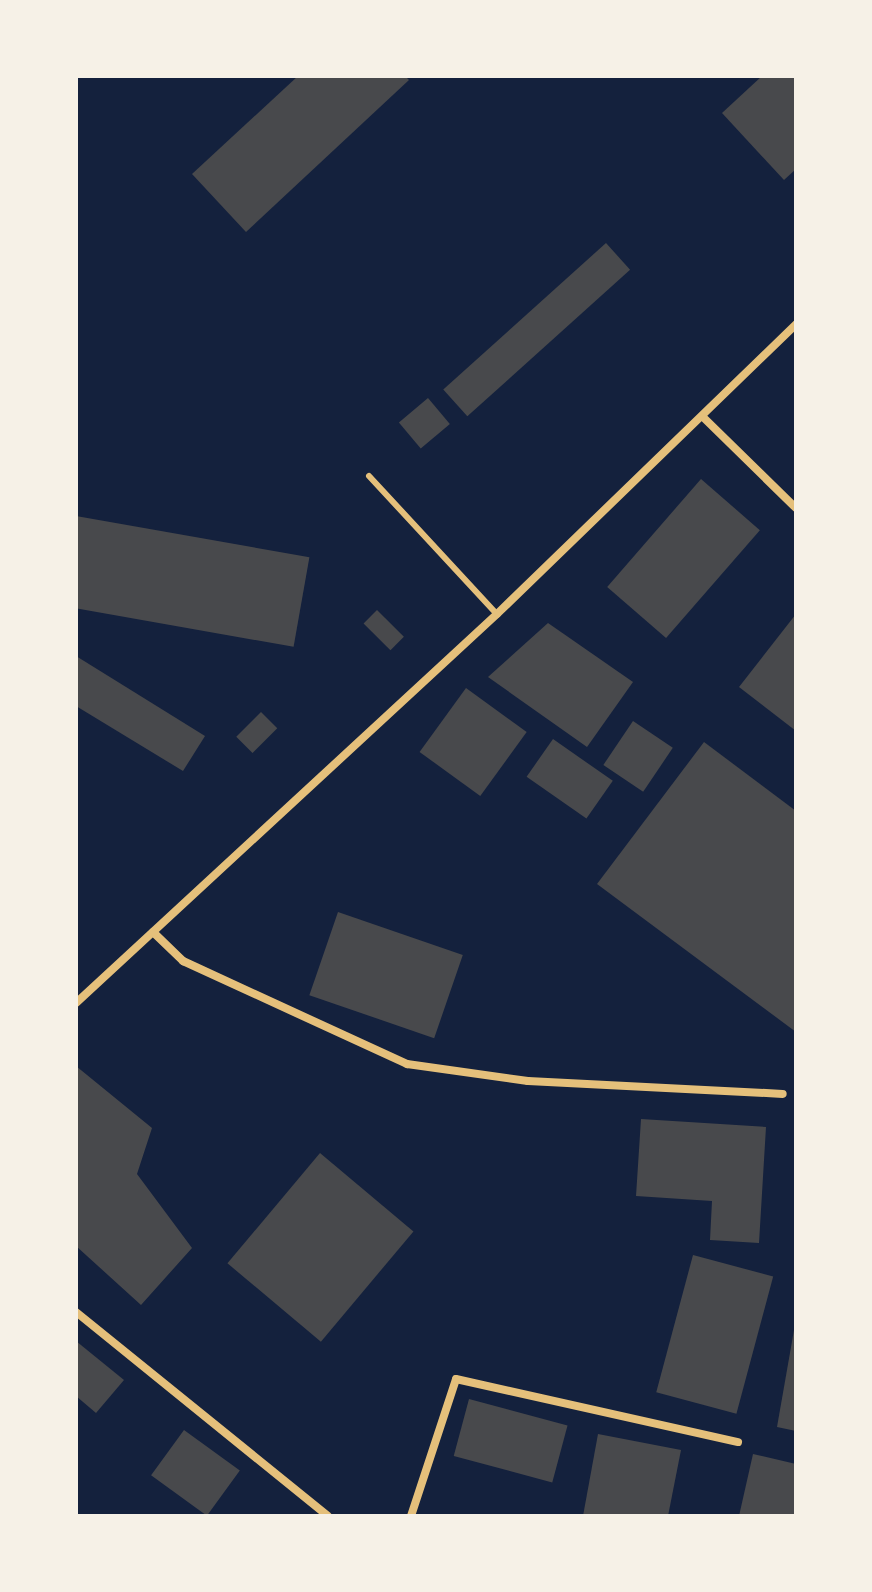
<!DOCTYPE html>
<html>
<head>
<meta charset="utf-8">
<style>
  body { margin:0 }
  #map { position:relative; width:872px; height:1592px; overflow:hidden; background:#14213d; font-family:Roboto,sans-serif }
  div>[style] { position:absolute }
  .building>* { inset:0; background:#48494c; transform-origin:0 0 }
  .service>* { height:6px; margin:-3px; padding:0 3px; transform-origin:3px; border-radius:3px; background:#e5c07b }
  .minor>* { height:8px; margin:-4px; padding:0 4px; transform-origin:4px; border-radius:4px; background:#e5c07b }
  span { translate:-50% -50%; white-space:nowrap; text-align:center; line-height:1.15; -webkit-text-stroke:8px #f6f1e7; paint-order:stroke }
  .frame { position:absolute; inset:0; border:78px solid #f6f1e7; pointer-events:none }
</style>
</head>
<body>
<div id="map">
  <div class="building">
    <i style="clip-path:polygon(298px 76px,405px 76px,409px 80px,246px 232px,192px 174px)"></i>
    <i style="clip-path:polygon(762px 76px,796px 76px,796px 169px,784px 180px,722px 113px)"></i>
    <i style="left:606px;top:243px;width:36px;height:219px;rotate:48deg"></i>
    <i style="left:428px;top:398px;width:34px;height:38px;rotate:50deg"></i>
    <i style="left:701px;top:479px;width:78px;height:143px;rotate:41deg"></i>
    <i style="left:76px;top:516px;width:237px;height:91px;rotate:10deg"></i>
    <i style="left:377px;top:610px;width:38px;height:19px;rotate:45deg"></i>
    <i style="clip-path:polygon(796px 614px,796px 731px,739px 687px)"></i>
    <i style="clip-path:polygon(548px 623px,633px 682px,587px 747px,488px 677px)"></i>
    <i style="clip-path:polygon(76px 656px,205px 736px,183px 771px,76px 706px)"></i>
    <i style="left:466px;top:688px;width:75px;height:79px;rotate:36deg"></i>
    <i style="left:261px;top:712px;width:23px;height:35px;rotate:45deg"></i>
    <i style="left:633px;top:721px;width:48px;height:53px;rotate:34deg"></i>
    <i style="left:553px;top:739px;width:73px;height:46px;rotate:35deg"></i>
    <i style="clip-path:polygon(704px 742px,796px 811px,796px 1032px,597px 884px)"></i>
    <i style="left:338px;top:912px;width:132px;height:88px;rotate:19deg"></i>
    <i style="clip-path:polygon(76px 1066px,152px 1128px,137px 1174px,192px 1248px,141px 1305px,76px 1246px)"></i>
    <i style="clip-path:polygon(641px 1119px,766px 1127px,759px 1243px,710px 1240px,712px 1201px,636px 1196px)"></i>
    <i style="left:320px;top:1153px;width:122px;height:144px;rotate:40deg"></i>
    <i style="left:693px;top:1255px;width:83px;height:142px;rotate:15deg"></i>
    <i style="clip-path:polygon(794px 1330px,796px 1330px,796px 1431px,777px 1427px)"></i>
    <i style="clip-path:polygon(76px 1341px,124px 1380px,96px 1413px,76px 1396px)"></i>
    <i style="left:469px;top:1399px;width:102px;height:59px;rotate:15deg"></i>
    <i style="left:184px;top:1430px;width:69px;height:56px;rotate:36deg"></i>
    <i style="clip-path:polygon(598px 1434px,681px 1450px,668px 1516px,583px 1516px)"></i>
    <i style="clip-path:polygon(753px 1454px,796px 1464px,796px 1516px,739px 1516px)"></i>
  </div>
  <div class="service">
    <i style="left:369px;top:476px;width:188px;rotate:47.2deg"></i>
  </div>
  <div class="minor">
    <i style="left:704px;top:418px;width:129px;rotate:44.4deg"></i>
    <i style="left:153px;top:932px;width:42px;rotate:44deg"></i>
    <i style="left:183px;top:961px;width:247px;rotate:24.7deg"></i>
    <i style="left:407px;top:1064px;width:122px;rotate:8deg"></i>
    <i style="left:528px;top:1081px;width:255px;rotate:2.9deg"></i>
    <i style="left:76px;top:1003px;width:573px;rotate:-42.74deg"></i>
    <i style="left:497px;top:614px;width:417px;rotate:-44.1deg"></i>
    <i style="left:76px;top:1312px;width:324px;rotate:39deg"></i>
    <i style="left:411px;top:1516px;width:144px;rotate:-71.8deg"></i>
    <i style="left:456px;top:1379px;width:289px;rotate:12.6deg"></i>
  </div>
  <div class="frame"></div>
</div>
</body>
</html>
